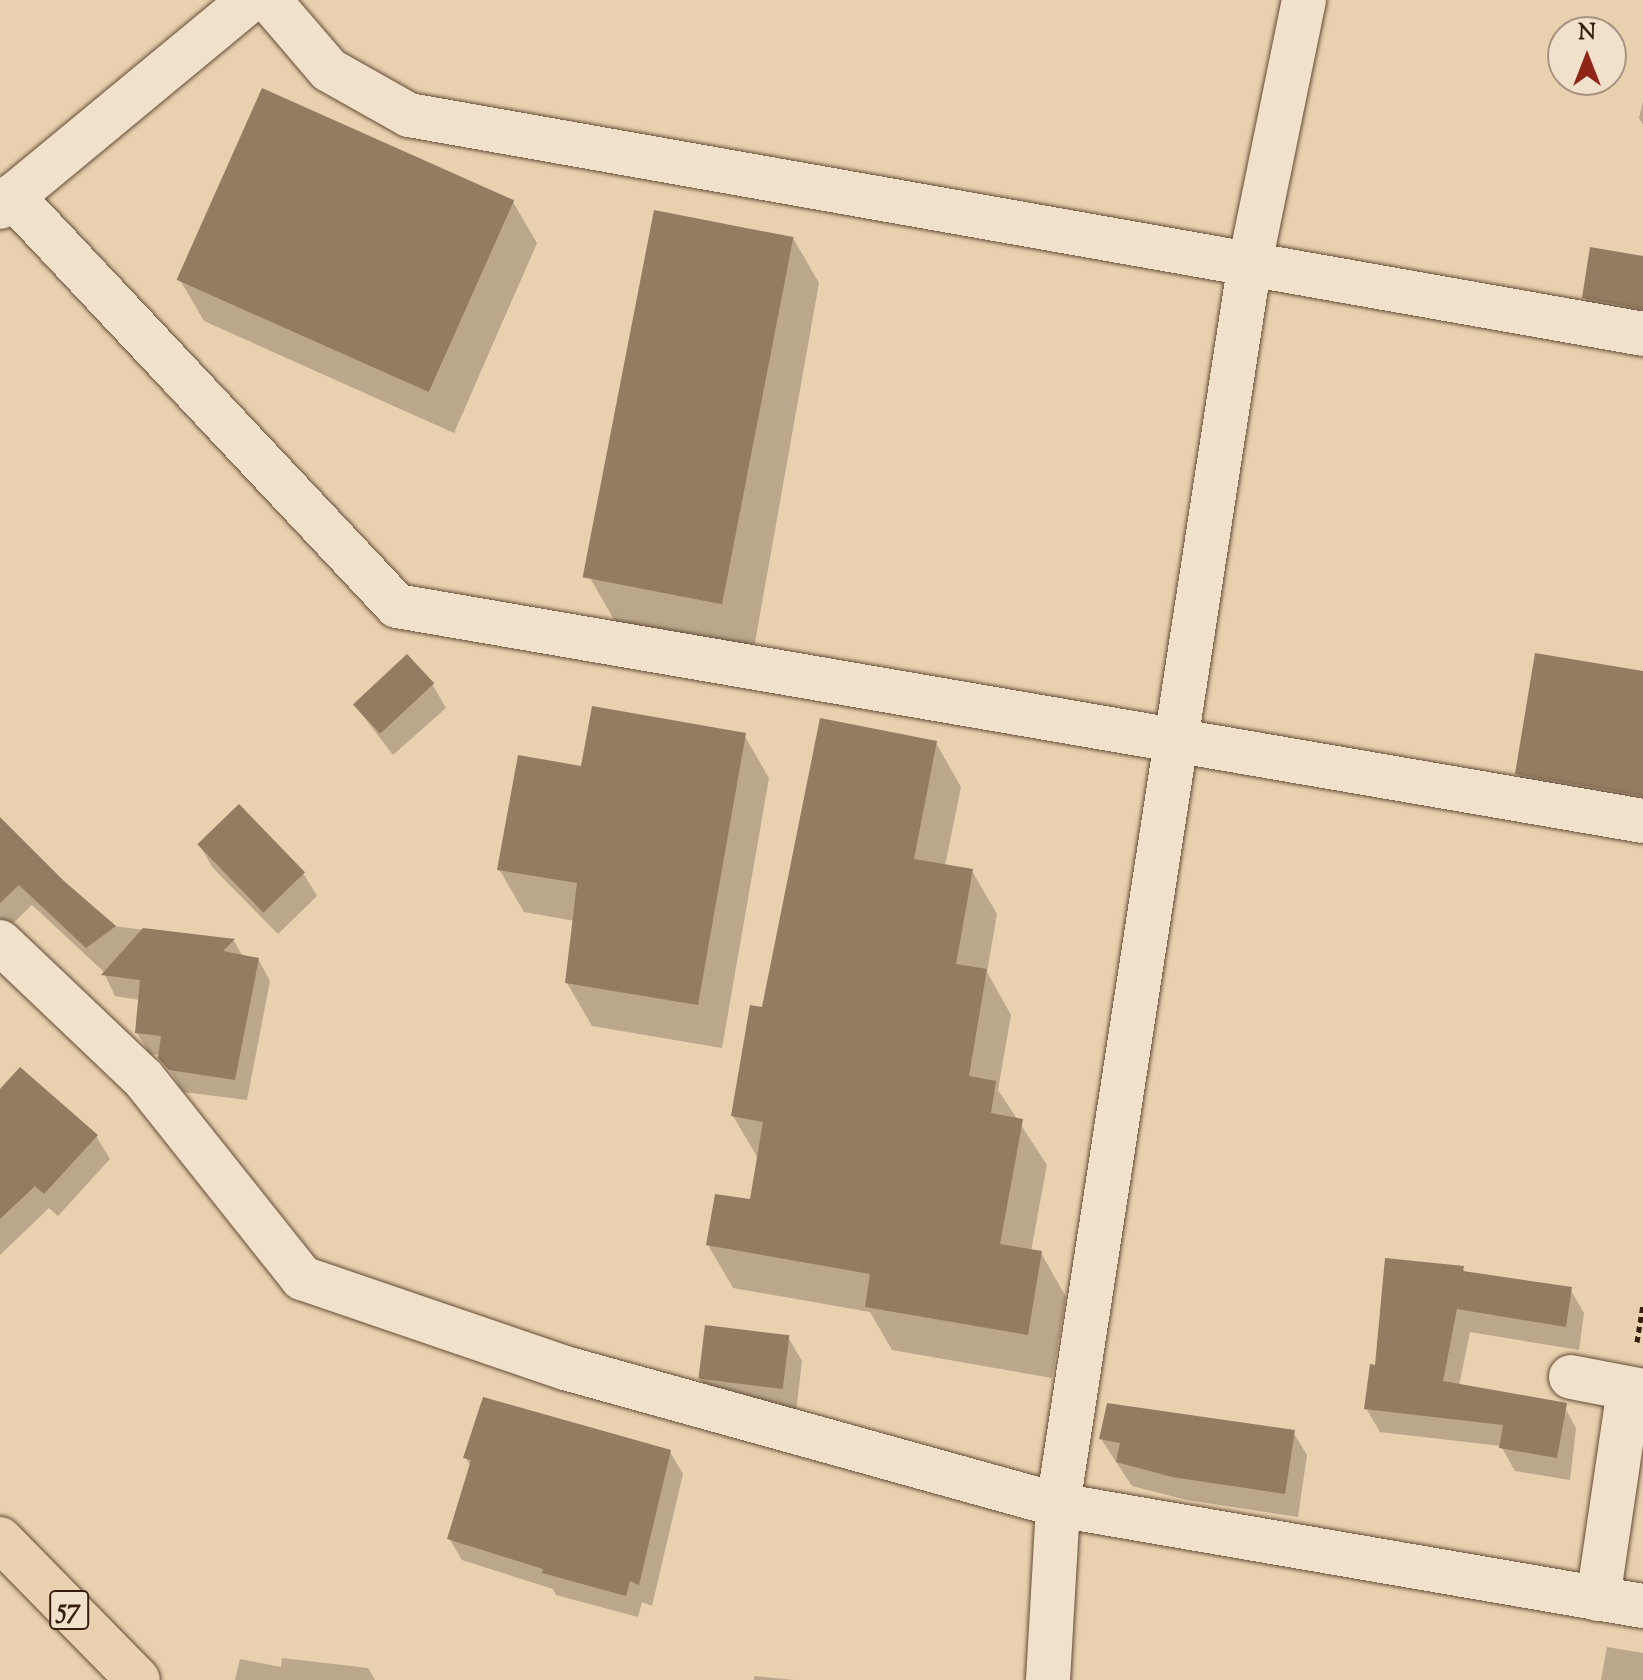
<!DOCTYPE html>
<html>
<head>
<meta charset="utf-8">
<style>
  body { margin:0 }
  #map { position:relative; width:1643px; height:1680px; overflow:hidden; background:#e9d1af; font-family:"Sorts Mill Goudy",serif }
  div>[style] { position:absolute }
  .shadow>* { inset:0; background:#0003 }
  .building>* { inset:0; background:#937c62; transform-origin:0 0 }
  .path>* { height:5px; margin-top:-2.5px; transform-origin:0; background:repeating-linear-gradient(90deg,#361f0f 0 6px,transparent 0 10px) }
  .roads { filter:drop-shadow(0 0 2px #634c37) drop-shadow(0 0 2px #634c37) }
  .street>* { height:44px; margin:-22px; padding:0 22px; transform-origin:22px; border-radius:22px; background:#f1e1cb }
  .secondary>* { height:44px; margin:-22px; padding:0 22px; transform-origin:22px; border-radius:22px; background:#f1e1cb }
  .primary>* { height:44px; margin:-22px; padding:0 22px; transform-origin:22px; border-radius:22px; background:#e9d1af }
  span { translate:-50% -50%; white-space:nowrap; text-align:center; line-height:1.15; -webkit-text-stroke:6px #f1e1cb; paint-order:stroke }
  .shield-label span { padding:2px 6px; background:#f1e1cb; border:2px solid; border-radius:6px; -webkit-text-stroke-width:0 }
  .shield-label { font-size:28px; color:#361f0f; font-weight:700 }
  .north { position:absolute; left:1547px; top:16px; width:80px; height:80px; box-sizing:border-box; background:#f1e1cb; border:2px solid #a69380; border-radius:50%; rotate:0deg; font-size:22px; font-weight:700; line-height:32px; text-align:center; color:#361f0f }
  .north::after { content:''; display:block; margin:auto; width:28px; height:36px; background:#8f2418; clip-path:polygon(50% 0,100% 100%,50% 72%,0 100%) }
</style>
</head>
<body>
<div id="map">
  <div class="shadow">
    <i style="clip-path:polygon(1643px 101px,1643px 125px,1639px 118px)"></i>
    <i style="clip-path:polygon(513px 202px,537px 243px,454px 433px,204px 321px,180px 280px)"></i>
    <i style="clip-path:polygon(793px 238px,819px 283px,754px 648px,616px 623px,590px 578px)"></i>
    <i style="clip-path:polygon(1643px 258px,1643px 334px,1601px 326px,1584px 297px)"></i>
    <i style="clip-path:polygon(1643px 673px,1643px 836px,1543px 819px,1517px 773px)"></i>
    <i style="clip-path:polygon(432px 684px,446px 708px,393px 755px,354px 704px)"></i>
    <i style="clip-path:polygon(744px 735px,769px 778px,722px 1048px,592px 1026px,567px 983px,575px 921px,524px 912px,499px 869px)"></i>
    <i style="clip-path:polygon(936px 743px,961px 787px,945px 866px,972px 871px,997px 914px,987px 972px,1011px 1015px,998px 1090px,1047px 1165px,1031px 1251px,1041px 1253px,1066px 1297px,1052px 1378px,892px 1350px,870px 1312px,733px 1288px,708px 1245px,751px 1202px,759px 1160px,733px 1116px,763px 1010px)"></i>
    <i style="clip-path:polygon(0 823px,113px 926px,234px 941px,243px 957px,258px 959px,270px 981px,247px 1100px,183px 1092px,161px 1055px,150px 1054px,137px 1033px,140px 1000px,115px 996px,103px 971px,32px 905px,0 936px)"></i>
    <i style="clip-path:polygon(199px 844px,303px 873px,317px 896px,278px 934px,213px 868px)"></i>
    <i style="clip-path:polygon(0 1092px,96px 1136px,110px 1159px,58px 1216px,49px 1208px,0 1255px)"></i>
    <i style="clip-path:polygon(1462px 1268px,1466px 1273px,1570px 1289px,1584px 1313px,1579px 1350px,1470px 1332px,1459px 1386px,1563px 1404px,1576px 1428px,1570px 1480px,1515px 1471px,1501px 1446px,1380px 1432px,1366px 1408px,1377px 1367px)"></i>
    <i style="clip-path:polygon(788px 1337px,802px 1361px,795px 1420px,714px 1402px,700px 1379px)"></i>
    <i style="clip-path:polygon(1293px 1432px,1307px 1455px,1298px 1517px,1187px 1500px,1132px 1486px,1101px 1439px)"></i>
    <i style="clip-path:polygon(670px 1452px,683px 1474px,652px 1606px,642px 1602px,638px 1617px,556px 1595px,553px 1589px,462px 1560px,449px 1538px,471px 1467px,465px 1457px)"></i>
    <i style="clip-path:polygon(1607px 1647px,1643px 1653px,1643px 1680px,1601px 1680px)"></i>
    <i style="clip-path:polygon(282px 1658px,368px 1668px,375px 1680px,235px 1680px,240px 1659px,281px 1667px)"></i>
    <i style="clip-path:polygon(754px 1676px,794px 1680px,754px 1680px)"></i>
  </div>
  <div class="building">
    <i style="left:262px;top:88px;width:276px;height:210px;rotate:24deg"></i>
    <i style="left:654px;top:210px;width:142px;height:374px;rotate:11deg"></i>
    <i style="clip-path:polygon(1590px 247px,1643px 256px,1643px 309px,1582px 298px)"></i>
    <i style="clip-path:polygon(1535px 653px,1643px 671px,1643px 796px,1515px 774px)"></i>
    <i style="left:407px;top:654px;width:40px;height:74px;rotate:47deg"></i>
    <i style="clip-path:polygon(592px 706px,746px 733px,698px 1005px,565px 983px,577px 883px,497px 870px,518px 755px,581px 766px)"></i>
    <i style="clip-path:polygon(820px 718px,937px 741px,914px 859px,973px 869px,956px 964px,987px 969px,969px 1076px,996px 1081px,991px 1113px,1023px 1119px,1000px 1244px,1042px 1251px,1028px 1335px,865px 1307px,870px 1274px,706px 1245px,715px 1194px,750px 1199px,763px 1122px,731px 1116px,750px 1005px,762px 1007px)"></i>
    <i style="left:239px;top:804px;width:95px;height:58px;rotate:46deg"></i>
    <i style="clip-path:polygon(0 817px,64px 881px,116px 926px,86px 948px,19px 885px,0 903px)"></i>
    <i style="clip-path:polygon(143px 928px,235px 939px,223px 951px,259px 958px,235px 1080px,169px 1070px,158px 1058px,161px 1036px,135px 1033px,140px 980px,101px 975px)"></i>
    <i style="clip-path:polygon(20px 1067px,98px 1135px,44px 1194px,35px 1186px,0 1219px,0 1089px)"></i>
    <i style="clip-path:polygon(1385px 1258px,1464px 1266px,1463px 1271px,1572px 1287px,1566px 1327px,1457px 1309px,1443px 1381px,1567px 1403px,1557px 1458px,1499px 1448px,1503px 1425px,1364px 1409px,1370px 1364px,1375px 1365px)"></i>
    <i style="left:705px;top:1325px;width:85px;height:54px;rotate:7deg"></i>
    <i style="clip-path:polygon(483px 1397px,671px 1450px,639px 1585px,630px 1581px,626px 1596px,542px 1573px,543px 1569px,447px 1539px,471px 1460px,463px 1458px)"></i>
    <i style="clip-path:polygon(1107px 1403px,1295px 1430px,1285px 1494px,1172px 1477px,1116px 1462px,1120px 1443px,1099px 1439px)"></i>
  </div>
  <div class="path">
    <i style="left:1637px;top:1342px;width:38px;rotate:-81deg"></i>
  </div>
  <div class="roads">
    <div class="street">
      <i style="left:269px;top:0;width:92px;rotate:49.4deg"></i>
      <i style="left:329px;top:70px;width:92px;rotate:29.4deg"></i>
      <i style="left:409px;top:115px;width:1253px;rotate:10.06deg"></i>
      <i style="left:12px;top:196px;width:562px;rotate:46.8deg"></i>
      <i style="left:397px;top:606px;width:1264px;rotate:9.79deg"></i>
      <i style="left:0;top:942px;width:197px;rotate:43.6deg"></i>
      <i style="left:143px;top:1078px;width:256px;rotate:51.5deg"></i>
      <i style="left:302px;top:1278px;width:278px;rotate:18.9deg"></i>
      <i style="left:565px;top:1368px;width:512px;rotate:15.53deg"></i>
      <i style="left:1058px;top:1505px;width:594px;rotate:9.8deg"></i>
      <i style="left:1571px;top:1377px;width:73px;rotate:11deg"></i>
      <i style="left:1598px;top:1599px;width:211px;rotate:-81.6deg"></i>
      <i style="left:1048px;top:1680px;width:175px;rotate:-86.7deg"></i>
      <i style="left:1058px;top:1505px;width:1252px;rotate:-81.22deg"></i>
      <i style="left:1249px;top:268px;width:274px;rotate:-78.4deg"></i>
    </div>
    <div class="secondary">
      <i style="left:0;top:207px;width:325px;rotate:-39.6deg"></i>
    </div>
    <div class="primary">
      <i style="left:0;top:1539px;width:197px;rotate:45.6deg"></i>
    </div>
  </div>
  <div class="shield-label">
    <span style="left:69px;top:1610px">57</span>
  </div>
  <div class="north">N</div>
</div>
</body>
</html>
